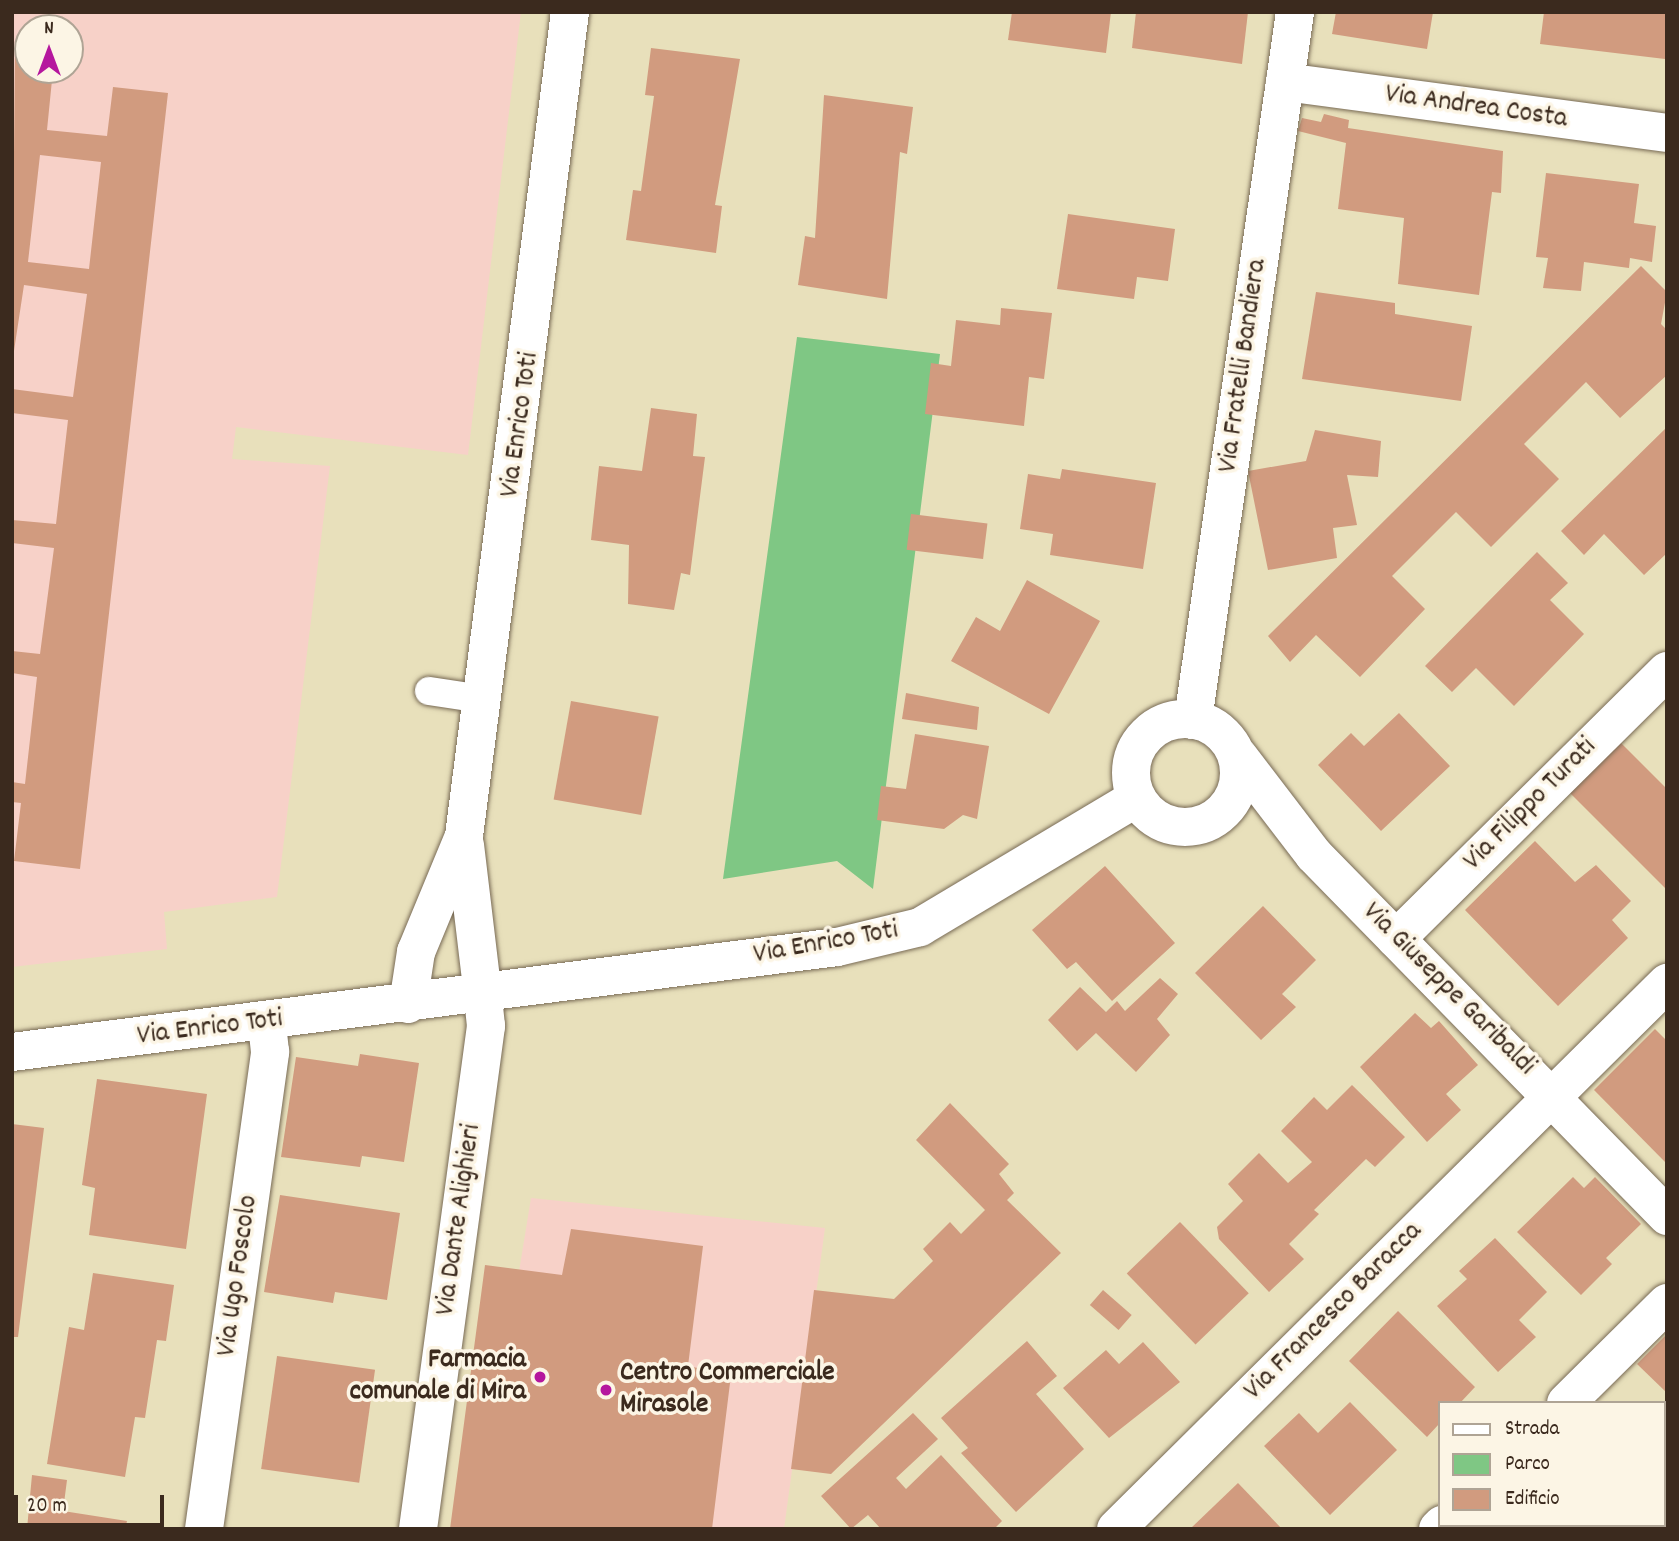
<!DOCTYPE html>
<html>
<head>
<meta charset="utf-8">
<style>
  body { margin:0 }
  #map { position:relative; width:1679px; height:1541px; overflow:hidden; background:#e8e0bb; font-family:Dekko,sans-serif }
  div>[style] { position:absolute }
  .built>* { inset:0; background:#f7d1c8 }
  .green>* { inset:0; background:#7fc784 }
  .building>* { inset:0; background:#d19b7f; transform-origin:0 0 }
  .roads { filter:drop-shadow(0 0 2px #786a55) drop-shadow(0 0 2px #786a55) }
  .service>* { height:28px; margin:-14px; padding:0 14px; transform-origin:14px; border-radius:14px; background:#fff }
  .minor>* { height:38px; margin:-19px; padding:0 19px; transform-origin:19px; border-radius:19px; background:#fff }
  .minor>.ring { margin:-19px; padding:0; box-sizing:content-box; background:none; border:38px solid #fff; border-radius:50% }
  .tertiary>* { height:38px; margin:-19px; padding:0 19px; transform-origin:19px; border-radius:19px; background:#fff }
  .dots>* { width:19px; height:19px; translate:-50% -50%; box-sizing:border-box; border:4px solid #fcf5e5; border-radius:50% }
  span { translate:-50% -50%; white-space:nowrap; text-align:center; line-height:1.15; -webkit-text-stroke:7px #fcf5e5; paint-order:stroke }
  .street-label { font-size:28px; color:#3b2a1e }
  .poi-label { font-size:28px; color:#3b2a1e; font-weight:700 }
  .right { translate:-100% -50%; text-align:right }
  .left { translate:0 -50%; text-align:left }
  .frame { position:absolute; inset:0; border:14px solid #3b2a1e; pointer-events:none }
  .legend { position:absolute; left:1438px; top:1401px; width:228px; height:126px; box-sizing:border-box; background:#fcf5e5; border:2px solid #afa495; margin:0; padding:9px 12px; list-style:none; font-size:21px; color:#3b2a1e }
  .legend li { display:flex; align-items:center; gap:14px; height:35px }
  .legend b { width:35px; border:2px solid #afa495 }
  .north { position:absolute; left:14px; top:14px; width:70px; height:70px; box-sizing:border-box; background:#fcf5e5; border:2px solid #afa495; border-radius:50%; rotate:0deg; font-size:19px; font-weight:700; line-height:28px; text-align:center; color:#3b2a1e }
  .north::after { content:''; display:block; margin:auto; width:24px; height:32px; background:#b5179e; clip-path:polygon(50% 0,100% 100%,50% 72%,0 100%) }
  .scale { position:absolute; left:14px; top:1495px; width:150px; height:32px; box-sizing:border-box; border:4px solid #3b2a1e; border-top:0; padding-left:9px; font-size:21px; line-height:24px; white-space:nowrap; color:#3b2a1e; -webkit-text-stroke:5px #fcf5e5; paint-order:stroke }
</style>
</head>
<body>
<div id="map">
  <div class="built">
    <i style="clip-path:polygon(evenodd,12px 12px,521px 12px,468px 455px,236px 427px,232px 459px,330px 466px,277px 897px,164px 912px,167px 949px,12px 967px,12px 12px,28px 28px,70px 28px,70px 70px,28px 70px,28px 28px)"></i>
    <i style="clip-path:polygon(531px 1198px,825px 1228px,784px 1529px,477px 1529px)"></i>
  </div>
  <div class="green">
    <i style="clip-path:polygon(797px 337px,940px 354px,873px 889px,837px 861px,723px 879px)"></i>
  </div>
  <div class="building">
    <i style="clip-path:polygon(1012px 12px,1111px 12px,1106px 53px,1008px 40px)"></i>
    <i style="clip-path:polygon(1136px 12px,1248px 12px,1242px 64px,1132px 48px)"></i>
    <i style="clip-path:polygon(1336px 12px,1433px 12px,1427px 49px,1332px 34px)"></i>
    <i style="clip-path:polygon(1544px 12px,1667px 12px,1665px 59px,1540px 44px)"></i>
    <i style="clip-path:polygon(651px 48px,740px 59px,715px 205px,722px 206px,716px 253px,626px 240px,633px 190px,641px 191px,654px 96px,645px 95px)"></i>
    <i style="clip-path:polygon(evenodd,15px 49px,28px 51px,28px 70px,53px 70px,47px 130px,107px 136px,113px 87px,168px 93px,80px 869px,14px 861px,21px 803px,12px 802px,12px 782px,25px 784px,37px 677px,12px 673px,12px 651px,40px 654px,54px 548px,12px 543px,12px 520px,56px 524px,68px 420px,12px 413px,12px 389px,73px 397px,87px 294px,24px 285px,12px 364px,15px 49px,40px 155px,101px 162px,89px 269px,28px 262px,40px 155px)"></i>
    <i style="clip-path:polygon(824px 95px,913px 107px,907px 154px,900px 152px,887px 299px,798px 285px,805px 236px,815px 238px)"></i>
    <i style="clip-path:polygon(1324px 114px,1349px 120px,1348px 128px,1503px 151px,1501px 193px,1492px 192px,1479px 295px,1398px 284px,1404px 218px,1338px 209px,1346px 143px,1298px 131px,1302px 118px,1321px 122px)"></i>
    <i style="clip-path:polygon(1546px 173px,1639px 184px,1634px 223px,1656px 226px,1652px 262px,1630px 258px,1629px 268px,1584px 262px,1581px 291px,1543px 288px,1548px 258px,1536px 257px)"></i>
    <i style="clip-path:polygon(1068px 214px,1175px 229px,1168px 281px,1137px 277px,1134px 299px,1057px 289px)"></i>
    <i style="clip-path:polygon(1641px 266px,1667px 292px,1661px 324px,1667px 330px,1667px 375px,1620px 418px,1586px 382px,1524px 444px,1559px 479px,1491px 547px,1456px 512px,1392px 576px,1425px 609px,1360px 677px,1316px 635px,1290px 662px,1268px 636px)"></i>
    <i style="clip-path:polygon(1316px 292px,1395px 303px,1395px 314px,1472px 326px,1461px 401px,1302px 379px)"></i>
    <i style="clip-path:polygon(1001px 308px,1052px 313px,1044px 379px,1029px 377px,1024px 426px,925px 414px,931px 363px,951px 366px,956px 320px,1000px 325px)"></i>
    <i style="clip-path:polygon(651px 408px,697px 414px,693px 456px,705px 457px,690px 575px,681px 573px,674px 610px,628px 604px,629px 545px,591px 540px,599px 466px,642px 471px)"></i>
    <i style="clip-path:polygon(1667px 427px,1667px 553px,1644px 575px,1604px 534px,1584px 555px,1561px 531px)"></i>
    <i style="clip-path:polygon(1315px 430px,1381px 441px,1378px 477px,1347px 475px,1357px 525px,1333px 528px,1337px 558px,1268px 570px,1248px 471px,1306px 461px)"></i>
    <i style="clip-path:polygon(1062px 469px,1156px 483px,1143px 569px,1050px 555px,1053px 534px,1020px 529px,1028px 474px,1060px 479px)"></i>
    <i style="left:911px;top:514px;width:77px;height:36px;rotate:7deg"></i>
    <i style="clip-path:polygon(1537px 552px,1568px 583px,1550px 600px,1584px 634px,1514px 706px,1476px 668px,1452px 692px,1425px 666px)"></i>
    <i style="clip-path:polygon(1027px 580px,1100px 621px,1049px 714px,951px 661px,976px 617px,1000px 631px)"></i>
    <i style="clip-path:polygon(906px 693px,979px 707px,977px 730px,902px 719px)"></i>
    <i style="left:571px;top:701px;width:89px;height:100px;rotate:10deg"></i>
    <i style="clip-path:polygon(1399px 713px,1450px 766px,1381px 831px,1318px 765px,1351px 733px,1364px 746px)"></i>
    <i style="clip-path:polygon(915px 734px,989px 746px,977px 819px,963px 815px,944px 829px,877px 820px,881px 786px,906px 789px)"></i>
    <i style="clip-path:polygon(1616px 738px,1667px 789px,1667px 890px,1565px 788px)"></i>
    <i style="clip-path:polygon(1535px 841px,1575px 882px,1596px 865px,1631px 901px,1612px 920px,1628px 938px,1558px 1006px,1465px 910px)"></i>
    <i style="clip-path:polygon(1105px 866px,1175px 943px,1112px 1001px,1076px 962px,1067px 969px,1032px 930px)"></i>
    <i style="clip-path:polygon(1263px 906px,1316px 960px,1282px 994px,1296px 1007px,1261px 1040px,1195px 973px)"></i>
    <i style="clip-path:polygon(1160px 978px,1178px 994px,1157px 1019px,1170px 1035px,1136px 1072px,1096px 1033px,1077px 1051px,1048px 1020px,1080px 987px,1106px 1012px,1117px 1001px,1125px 1011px)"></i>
    <i style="clip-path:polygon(1415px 1013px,1431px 1028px,1439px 1021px,1478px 1065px,1446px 1094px,1461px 1110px,1427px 1142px,1360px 1067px)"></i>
    <i style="clip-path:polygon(1655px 1029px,1667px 1041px,1667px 1164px,1594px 1090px)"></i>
    <i style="clip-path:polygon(360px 1054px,419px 1063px,404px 1162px,362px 1156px,360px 1167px,281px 1157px,296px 1057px,358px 1066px)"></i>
    <i style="clip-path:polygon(97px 1079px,207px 1094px,186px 1249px,89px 1235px,95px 1188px,82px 1185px)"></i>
    <i style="clip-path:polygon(1352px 1085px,1405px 1137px,1375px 1167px,1366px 1159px,1314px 1210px,1319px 1214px,1289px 1244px,1304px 1259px,1269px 1292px,1219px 1239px,1217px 1227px,1243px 1201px,1228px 1184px,1259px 1153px,1288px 1183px,1312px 1162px,1281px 1131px,1314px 1097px,1327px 1110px)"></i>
    <i style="clip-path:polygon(950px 1103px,1009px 1164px,999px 1174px,1014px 1193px,1007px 1200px,1061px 1253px,831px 1474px,791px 1469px,814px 1290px,894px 1299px,933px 1261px,923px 1249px,950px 1222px,961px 1234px,985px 1210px,916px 1140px)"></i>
    <i style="clip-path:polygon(12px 1124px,44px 1128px,18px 1337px,12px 1337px)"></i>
    <i style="clip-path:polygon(1573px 1177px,1584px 1188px,1595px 1177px,1641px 1224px,1606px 1258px,1612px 1264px,1581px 1295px,1517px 1232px)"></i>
    <i style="clip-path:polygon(280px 1195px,400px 1213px,387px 1300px,335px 1292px,333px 1303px,264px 1292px)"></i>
    <i style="left:1180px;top:1222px;width:99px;height:74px;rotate:46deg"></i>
    <i style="clip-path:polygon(571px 1229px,703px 1246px,688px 1366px,731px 1375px,712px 1529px,450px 1529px,485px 1265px,562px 1275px)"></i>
    <i style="clip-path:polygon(1495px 1238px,1547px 1292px,1519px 1320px,1536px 1337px,1498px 1372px,1437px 1306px,1467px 1279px,1459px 1271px)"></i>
    <i style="clip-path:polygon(93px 1273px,174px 1285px,166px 1341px,157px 1340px,145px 1418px,135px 1417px,125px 1477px,47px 1464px,69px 1327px,84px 1330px)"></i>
    <i style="left:1103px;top:1290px;width:38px;height:20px;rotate:41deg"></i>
    <i style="clip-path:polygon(1398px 1311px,1475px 1387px,1460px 1403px,1439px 1403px,1439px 1424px,1427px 1437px,1349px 1361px)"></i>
    <i style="clip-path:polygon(1667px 1334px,1667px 1393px,1637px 1364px)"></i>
    <i style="clip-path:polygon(1027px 1341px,1057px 1376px,1036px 1394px,1084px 1449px,1016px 1512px,961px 1453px,968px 1448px,941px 1418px)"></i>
    <i style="clip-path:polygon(1143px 1342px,1180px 1382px,1109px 1438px,1063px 1388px,1106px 1350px,1119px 1364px)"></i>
    <i style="left:277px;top:1356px;width:99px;height:114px;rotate:8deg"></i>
    <i style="clip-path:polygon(1350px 1402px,1397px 1450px,1330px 1515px,1264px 1446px,1299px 1413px,1318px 1433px)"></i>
    <i style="clip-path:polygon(913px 1413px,938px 1439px,896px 1478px,906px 1489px,941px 1455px,1002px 1521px,994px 1529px,881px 1529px,868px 1515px,851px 1529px,821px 1496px)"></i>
    <i style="left:1663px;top:1446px;width:6px;height:74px;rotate:45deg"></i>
    <i style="clip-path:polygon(32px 1475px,67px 1480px,63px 1511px,127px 1521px,125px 1529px,27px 1529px)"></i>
    <i style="clip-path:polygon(1238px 1483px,1282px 1529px,1190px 1529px)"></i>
    <i style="clip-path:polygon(1486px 1525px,1519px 1525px,1523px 1529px,1482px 1529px)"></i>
    <i style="left:1549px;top:1525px;width:110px;height:5px"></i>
  </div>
  <div class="roads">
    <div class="service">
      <i style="left:429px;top:691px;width:54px;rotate:8.6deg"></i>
    </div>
    <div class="minor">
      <i style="left:1285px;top:82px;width:385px;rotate:7.6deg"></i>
      <i class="ring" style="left:1131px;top:719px;width:70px;height:70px"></i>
      <i style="left:1193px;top:720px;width:715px;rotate:-81.8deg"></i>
      <i style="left:1239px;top:757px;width:123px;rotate:52.6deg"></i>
      <i style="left:1314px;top:855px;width:505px;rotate:45.64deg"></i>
      <i style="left:465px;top:845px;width:151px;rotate:83.2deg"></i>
      <i style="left:1396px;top:939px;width:381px;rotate:-44.7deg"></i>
      <i style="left:408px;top:1004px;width:53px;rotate:-81.3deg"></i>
      <i style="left:416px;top:952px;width:126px;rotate:-67.5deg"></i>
      <i style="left:464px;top:836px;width:831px;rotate:-82.67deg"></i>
      <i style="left:1566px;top:1403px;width:142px;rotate:-44.7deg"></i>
      <i style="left:204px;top:1529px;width:482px;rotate:-82.1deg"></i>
      <i style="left:270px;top:1052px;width:29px;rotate:-96deg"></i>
      <i style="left:1116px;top:1529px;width:776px;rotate:-44.74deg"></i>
      <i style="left:1438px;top:1529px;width:6px;rotate:-45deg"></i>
    </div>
    <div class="tertiary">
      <i style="left:12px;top:1052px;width:832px;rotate:-7.25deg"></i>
      <i style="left:837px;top:947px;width:85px;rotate:-13.5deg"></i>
      <i style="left:920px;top:927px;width:252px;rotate:-30.8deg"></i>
      <i style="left:418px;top:1529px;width:508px;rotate:-82.3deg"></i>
      <i style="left:486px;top:1026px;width:31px;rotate:-96deg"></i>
    </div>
  </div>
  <div class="dots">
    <i style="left:540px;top:1377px;background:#b5179e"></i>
    <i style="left:606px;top:1390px;background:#b5179e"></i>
  </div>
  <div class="street-label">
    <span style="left:1476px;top:108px;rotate:8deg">Via Andrea Costa</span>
    <span style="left:1244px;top:366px;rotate:-82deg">Via Fratelli Bandiera</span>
    <span style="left:521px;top:425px;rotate:-82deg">Via Enrico Toti</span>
    <span style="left:1531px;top:805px;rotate:-45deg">Via Filippo Turati</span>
    <span style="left:826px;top:944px;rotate:-10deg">Via Enrico Toti</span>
    <span style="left:1448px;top:990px;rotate:45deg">Via Giuseppe Garibaldi</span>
    <span style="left:210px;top:1029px;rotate:-7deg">Via Enrico Toti</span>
    <span style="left:460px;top:1220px;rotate:-82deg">Via Dante Alighieri</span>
    <span style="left:239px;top:1276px;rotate:-82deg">Via Ugo Foscolo</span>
    <span style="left:1334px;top:1312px;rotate:-45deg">Via Francesco Baracca</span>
  </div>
  <div class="poi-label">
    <span class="right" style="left:526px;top:1377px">Farmacia<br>comunale di Mira</span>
    <span class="left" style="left:620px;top:1390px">Centro Commerciale<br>Mirasole</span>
  </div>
  <div class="frame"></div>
  <ul class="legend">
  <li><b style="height:9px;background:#fff"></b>Strada</li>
  <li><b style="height:19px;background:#7fc784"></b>Parco</li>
  <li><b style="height:19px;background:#d19b7f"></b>Edificio</li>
  </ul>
  <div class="north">N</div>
  <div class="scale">20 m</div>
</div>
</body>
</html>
